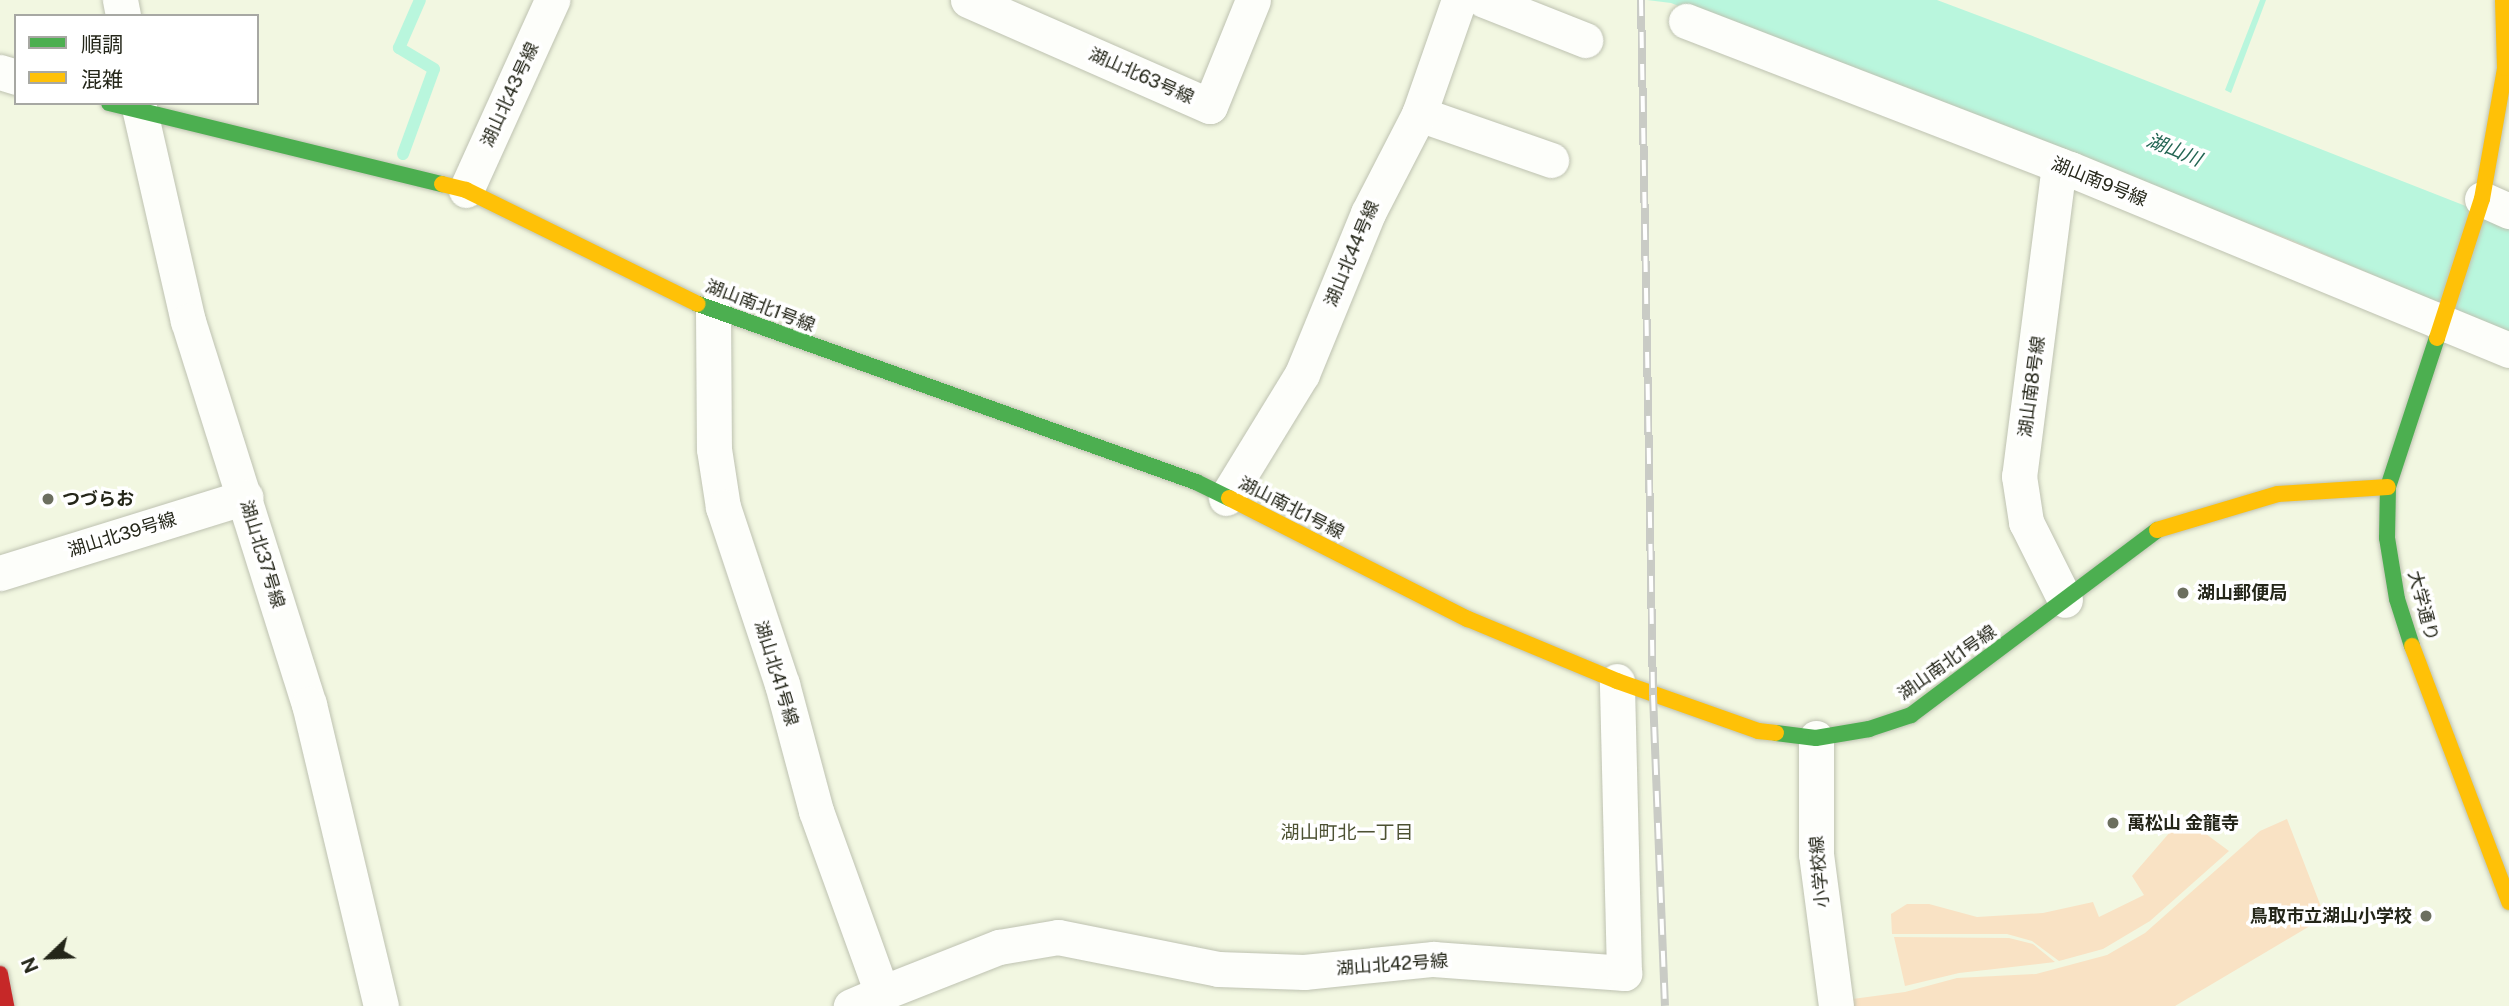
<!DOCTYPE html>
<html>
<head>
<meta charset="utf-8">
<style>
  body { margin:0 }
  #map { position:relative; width:2509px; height:1006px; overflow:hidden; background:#f2f7e1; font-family:"Public Sans","Noto Sans JP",sans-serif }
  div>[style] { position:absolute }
  .green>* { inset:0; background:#f9e2c4 }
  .water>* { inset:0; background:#b9f6dd }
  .stream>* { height:12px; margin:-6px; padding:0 6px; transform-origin:6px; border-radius:6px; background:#b9f6dd }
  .roads { filter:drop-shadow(0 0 2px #bec2b1) drop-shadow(0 0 2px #bec2b1) }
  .street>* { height:35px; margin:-17.5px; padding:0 17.5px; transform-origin:17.5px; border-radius:17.5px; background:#fdfefa }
  .fast>* { height:16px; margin:-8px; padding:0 8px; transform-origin:8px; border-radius:8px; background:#4caf50 }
  .slow>* { height:16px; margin:-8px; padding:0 8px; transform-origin:8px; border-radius:8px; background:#ffc107 }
  .jam>* { height:16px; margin:-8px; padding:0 8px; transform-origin:8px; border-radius:8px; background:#c62828 }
  .rail>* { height:8px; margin-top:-4px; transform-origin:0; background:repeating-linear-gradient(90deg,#fff 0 16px,#c9cbc5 0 32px); box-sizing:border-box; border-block:2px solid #c9cbc5 }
  .dots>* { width:19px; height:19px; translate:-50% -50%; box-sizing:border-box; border:4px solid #fff; border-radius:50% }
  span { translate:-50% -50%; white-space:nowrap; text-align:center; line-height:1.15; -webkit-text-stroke:7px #fff; paint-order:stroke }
  .street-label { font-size:18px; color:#242619 }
  .poi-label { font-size:18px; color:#242619; font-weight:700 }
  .left { translate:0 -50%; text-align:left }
  .right { translate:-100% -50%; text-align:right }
  .water-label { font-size:19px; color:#226553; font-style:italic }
  .neighbourhood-label { font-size:19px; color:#4c5132 }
  .legend { position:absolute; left:14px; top:14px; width:245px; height:91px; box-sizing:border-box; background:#fff; border:2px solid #a7a8a3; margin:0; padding:9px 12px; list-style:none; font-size:21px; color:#242619 }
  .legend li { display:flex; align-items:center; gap:14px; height:35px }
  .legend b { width:35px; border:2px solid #a7a8a3 }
  .north { position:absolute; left:14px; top:922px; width:70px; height:70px; -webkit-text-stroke:5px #fff; paint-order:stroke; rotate:247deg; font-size:19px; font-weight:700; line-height:28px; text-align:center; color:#242619 }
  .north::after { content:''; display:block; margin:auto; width:24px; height:32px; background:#242619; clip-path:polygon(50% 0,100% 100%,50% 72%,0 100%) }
</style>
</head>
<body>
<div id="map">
  <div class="green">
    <i style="clip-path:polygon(2183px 817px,2229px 851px,2150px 921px,2103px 949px,2059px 961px,2032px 941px,2007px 934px,1892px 934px,1891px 914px,1907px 904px,1929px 904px,1977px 917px,2043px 913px,2093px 902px,2099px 917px,2144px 895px,2132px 876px)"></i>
    <i style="clip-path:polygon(2287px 819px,2325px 917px,2175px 1006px,1846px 1006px,1845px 1000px,1905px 992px,1957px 978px,2036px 974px,2107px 955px,2145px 933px,2260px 831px)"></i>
    <i style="clip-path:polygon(1894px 937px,2009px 938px,2033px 944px,2055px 962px,1959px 973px,1905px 986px)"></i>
  </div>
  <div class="water">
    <i style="clip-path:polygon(1647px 0,1937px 0,2035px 37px,2509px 223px,2509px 333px,2291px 240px,1671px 3px)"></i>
    <i style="clip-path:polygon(2260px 0,2266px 0,2231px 93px,2225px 90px)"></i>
  </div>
  <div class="stream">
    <i style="left:403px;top:154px;width:90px;rotate:-70deg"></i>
    <i style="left:434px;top:69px;width:41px;rotate:-149deg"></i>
    <i style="left:399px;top:48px;width:52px;rotate:-66.4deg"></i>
  </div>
  <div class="roads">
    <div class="street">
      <i style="left:120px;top:0;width:16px;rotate:79deg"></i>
      <i style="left:968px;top:0;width:264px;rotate:23.7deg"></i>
      <i style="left:1210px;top:106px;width:114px;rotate:-67.9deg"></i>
      <i style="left:1484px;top:0;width:109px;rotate:21.6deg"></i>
      <i style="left:1686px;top:21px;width:412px;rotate:21.1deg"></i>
      <i style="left:2070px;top:169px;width:475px;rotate:22.4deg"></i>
      <i style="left:0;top:72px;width:17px;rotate:17deg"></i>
      <i style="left:138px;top:103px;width:224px;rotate:77.1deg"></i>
      <i style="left:188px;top:321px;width:402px;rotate:72.5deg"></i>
      <i style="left:309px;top:704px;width:310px;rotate:76.6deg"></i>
      <i style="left:1419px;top:114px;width:140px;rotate:19.2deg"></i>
      <i style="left:2059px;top:165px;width:314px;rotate:97.3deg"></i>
      <i style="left:2019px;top:476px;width:47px;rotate:81.3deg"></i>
      <i style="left:2026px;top:522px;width:87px;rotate:63.4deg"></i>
      <i style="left:466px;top:190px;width:209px;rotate:-65.6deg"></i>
      <i style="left:2482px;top:199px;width:30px;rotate:24deg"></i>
      <i style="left:713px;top:311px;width:138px;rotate:89.6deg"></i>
      <i style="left:714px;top:449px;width:59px;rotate:81.2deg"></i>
      <i style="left:723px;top:507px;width:187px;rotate:71.6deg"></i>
      <i style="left:782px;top:684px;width:131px;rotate:75deg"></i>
      <i style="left:816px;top:811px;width:194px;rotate:70.1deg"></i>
      <i style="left:882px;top:993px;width:34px;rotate:157deg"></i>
      <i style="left:1226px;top:498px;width:145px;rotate:-58.5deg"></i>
      <i style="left:1302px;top:374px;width:174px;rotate:-67.7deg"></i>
      <i style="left:1368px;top:213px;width:111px;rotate:-62.7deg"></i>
      <i style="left:1419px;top:114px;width:121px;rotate:-70.7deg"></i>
      <i style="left:0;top:573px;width:257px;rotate:-17.2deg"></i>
      <i style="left:1816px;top:738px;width:116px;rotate:90deg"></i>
      <i style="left:1816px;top:854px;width:153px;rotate:82.5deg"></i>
      <i style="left:882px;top:993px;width:126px;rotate:-21.5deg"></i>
      <i style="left:999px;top:947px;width:60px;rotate:-9.6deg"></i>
      <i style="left:1058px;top:937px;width:163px;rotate:11.3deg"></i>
      <i style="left:1218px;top:969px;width:86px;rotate:2deg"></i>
      <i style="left:1304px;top:972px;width:130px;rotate:-5.8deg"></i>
      <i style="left:1433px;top:959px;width:192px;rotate:4.2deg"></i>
      <i style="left:1624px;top:973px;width:292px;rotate:-91.4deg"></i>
    </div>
    <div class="fast">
      <i style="left:109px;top:103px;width:343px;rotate:13.7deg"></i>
      <i style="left:698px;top:304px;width:529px;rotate:19.67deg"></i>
      <i style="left:1196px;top:482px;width:37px;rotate:26deg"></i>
      <i style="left:2412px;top:646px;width:49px;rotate:-107.7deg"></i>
      <i style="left:2397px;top:599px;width:62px;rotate:-99.3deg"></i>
      <i style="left:2387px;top:538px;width:51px;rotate:-88.9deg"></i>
      <i style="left:2388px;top:487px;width:157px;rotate:-71.8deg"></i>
      <i style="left:1776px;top:733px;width:40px;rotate:7.1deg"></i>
      <i style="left:1816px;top:738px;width:54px;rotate:-9.6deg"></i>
      <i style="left:1869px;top:729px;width:44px;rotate:-18.4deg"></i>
      <i style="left:1911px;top:715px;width:308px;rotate:-36.9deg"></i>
    </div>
    <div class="slow">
      <i style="left:442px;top:184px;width:25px;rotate:14deg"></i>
      <i style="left:466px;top:190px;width:258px;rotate:26.2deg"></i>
      <i style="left:2437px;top:338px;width:146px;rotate:-72.1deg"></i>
      <i style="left:2482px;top:199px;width:133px;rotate:-80deg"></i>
      <i style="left:2505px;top:68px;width:68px;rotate:-91.7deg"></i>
      <i style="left:1229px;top:498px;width:268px;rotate:26.9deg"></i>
      <i style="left:1468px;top:619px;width:161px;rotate:22.6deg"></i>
      <i style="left:1617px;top:681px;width:150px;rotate:19.5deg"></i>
      <i style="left:1758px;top:731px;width:18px;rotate:6deg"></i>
      <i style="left:2157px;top:530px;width:126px;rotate:-16.6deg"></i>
      <i style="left:2278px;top:494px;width:110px;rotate:-3.6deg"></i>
      <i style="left:2412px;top:646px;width:274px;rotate:69.2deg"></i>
    </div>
    <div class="jam">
      <i style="left:0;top:974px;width:33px;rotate:79deg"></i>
    </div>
  </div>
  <div class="rail">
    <i style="left:1641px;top:0;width:695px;rotate:89.01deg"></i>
    <i style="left:1653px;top:695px;width:311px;rotate:87.8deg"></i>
  </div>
  <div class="dots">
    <i style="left:48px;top:499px;background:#6c6f5f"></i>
    <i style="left:2183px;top:593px;background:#6c6f5f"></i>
    <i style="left:2113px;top:823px;background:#6c6f5f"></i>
    <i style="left:2426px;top:916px;background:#6c6f5f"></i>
  </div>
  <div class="street-label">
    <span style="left:1141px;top:76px;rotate:24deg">湖山北63号線</span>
    <span style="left:510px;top:95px;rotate:-65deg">湖山北43号線</span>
    <span style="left:2099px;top:182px;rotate:22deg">湖山南9号線</span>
    <span style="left:1352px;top:254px;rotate:-67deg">湖山北44号線</span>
    <span style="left:760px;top:306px;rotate:21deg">湖山南北1号線</span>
    <span style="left:2032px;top:387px;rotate:-82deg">湖山南8号線</span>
    <span style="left:1291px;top:508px;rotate:27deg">湖山南北1号線</span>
    <span style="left:122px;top:535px;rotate:-17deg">湖山北39号線</span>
    <span style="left:262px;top:554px;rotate:73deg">湖山北37号線</span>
    <span style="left:2423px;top:606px;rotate:75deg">大学通り</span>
    <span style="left:1947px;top:663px;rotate:-35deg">湖山南北1号線</span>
    <span style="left:776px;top:673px;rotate:73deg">湖山北41号線</span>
    <span style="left:1820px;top:872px;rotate:-95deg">小学校線</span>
    <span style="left:1392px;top:965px;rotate:-4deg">湖山北42号線</span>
  </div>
  <div class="poi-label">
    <span class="left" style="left:62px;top:499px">つづらお</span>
    <span class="left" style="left:2197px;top:593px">湖山郵便局</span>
    <span class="left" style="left:2127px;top:823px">萬松山 金龍寺</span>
    <span class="right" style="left:2412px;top:916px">鳥取市立湖山小学校</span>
  </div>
  <div class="water-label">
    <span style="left:2174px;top:150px;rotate:22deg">湖山川</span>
  </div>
  <div class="neighbourhood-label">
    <span style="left:1347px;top:833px">湖山町北一丁目</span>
  </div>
  <ul class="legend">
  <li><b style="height:9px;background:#4caf50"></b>順調</li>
  <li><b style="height:9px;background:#ffc107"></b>混雑</li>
  </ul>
  <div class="north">N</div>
</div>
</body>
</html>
